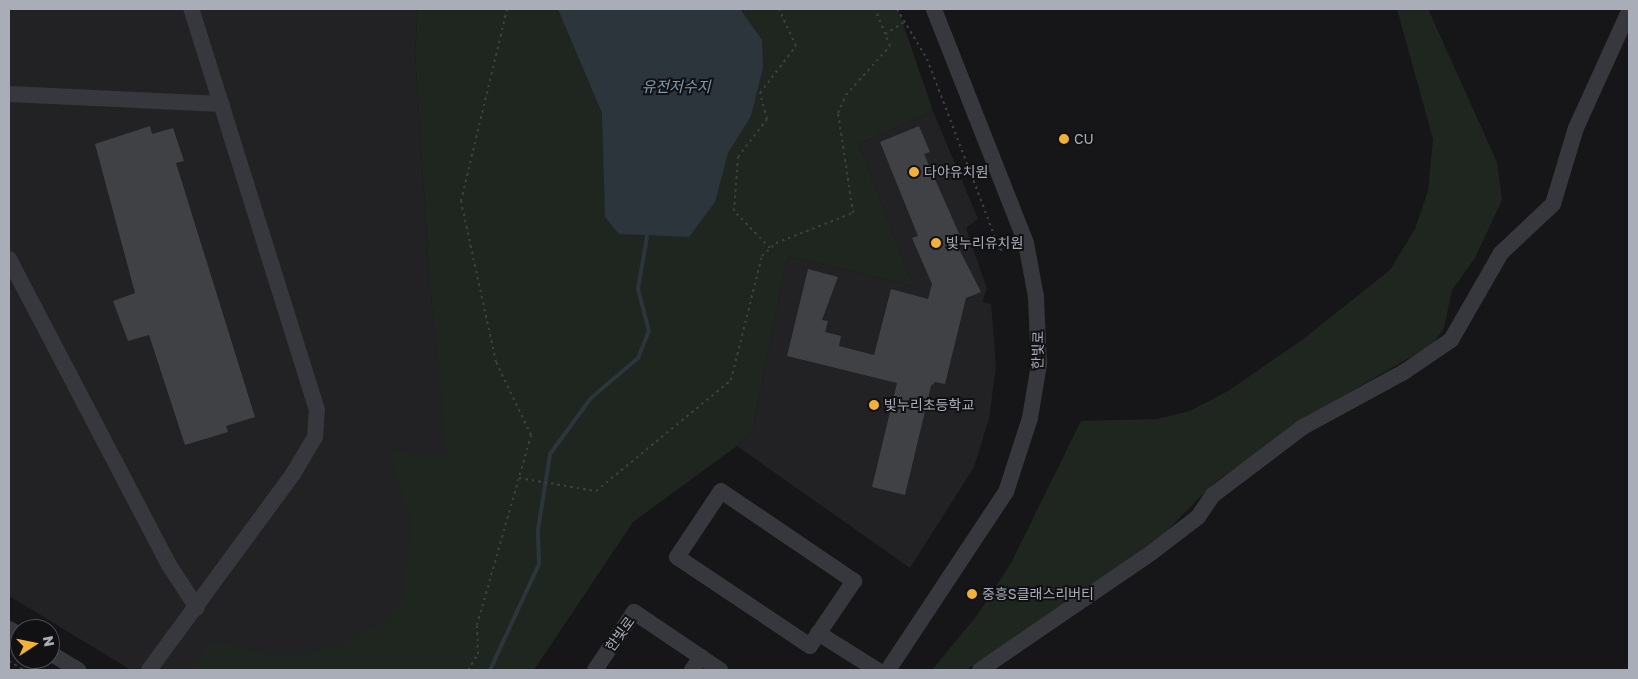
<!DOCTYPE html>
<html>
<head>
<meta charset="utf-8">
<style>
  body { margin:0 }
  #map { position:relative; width:1638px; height:679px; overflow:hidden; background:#161618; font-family:"Golos Text","Noto Sans KR",sans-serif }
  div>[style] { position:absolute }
  .built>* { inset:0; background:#222225 }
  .green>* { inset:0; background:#1e261f }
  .water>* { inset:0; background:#2c353c }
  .stream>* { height:4px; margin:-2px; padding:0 2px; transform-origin:2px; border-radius:2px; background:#2c353c }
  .building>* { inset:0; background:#404145 }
  .path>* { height:2px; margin-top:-1px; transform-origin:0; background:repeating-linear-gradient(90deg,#3d3f44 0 2.5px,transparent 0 6.5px) }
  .minor>* { height:16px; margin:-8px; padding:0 8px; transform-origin:8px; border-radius:8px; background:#37383d }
  .dots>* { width:14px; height:14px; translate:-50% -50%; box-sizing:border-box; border:2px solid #111113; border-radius:50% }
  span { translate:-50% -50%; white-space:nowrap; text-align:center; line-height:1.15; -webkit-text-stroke:4px #111113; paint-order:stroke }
  .poi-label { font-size:14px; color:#a8adb8 }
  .left { translate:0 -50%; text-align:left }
  .street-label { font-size:14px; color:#a8adb8 }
  .water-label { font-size:15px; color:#7f9bb3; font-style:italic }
  .frame { position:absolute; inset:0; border:10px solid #a8adb8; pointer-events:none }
  .north { position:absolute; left:10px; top:619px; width:50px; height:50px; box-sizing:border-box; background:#111113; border:1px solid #4d4f55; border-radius:50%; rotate:79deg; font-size:14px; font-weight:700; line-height:20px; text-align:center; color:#a8adb8 }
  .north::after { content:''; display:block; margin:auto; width:18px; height:22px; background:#f2b134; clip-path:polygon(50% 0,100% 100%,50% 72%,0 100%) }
</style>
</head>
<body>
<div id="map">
  <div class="built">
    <i style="clip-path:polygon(9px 9px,418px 9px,415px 52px,430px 286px,460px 579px,428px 670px,131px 670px,9px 596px)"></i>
    <i style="clip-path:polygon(933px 111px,978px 219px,966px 228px,987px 289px,982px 302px,991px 304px,996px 367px,989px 419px,974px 467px,910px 568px,737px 446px,752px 430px,788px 256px,913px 286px,859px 144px)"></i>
  </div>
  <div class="green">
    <i style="clip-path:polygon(418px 9px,898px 9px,933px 111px,859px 144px,913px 286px,788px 256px,752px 430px,737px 446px,633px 522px,534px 670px,192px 670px,211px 640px,263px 654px,310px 653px,345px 642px,389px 619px,404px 596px,410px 519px,388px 450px,447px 458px,430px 286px,415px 52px)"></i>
    <i style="clip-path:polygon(1397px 9px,1428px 9px,1497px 162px,1502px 200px,1475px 258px,1452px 290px,1444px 328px,1433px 344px,1321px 409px,1215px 482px,1163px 535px,1003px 646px,966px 670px,932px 670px,978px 614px,1011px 563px,1081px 421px,1157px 419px,1190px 411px,1228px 391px,1302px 340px,1390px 270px,1415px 229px,1428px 191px,1433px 139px)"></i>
  </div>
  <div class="water">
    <i style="clip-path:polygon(558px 9px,740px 9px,762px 40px,763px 68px,751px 116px,728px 153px,715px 202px,689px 237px,619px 234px,605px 217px,602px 113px)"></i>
  </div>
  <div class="stream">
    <i style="left:490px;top:670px;width:117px;rotate:-65.2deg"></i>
    <i style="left:539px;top:564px;width:34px;rotate:-92deg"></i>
    <i style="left:538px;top:530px;width:77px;rotate:-81deg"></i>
    <i style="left:550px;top:454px;width:69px;rotate:-53.8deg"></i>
    <i style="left:591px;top:398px;width:62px;rotate:-40.4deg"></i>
    <i style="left:638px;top:358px;width:29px;rotate:-68deg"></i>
    <i style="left:649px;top:331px;width:43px;rotate:-104.7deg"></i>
    <i style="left:638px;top:289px;width:53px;rotate:-80.2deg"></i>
  </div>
  <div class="building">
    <i style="clip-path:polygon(150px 126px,152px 134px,173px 128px,184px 161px,176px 163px,255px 417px,226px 426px,228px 432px,185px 445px,149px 335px,128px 341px,113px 301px,135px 293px,95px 144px)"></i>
    <i style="clip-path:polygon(919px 126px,930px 152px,924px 154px,961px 238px,955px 241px,981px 292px,966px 298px,945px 384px,935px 382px,931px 386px,905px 495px,872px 487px,897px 383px,787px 356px,808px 269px,838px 277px,822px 320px,828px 321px,825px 332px,841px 336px,839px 346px,874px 355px,891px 289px,928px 299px,932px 284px,912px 238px,918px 236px,880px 142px)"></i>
  </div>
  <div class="path">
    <i style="left:897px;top:9px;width:58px;rotate:59deg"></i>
    <i style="left:927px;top:59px;width:204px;rotate:69.1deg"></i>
    <i style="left:1000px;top:250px;width:11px;rotate:-15deg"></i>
    <i style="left:885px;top:34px;width:22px;rotate:-32deg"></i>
    <i style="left:770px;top:248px;width:52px;rotate:-134.2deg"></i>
    <i style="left:734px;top:211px;width:54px;rotate:-85.8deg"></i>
    <i style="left:738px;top:157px;width:48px;rotate:-52.7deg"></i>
    <i style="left:767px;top:119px;width:27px;rotate:-105deg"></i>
    <i style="left:760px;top:93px;width:59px;rotate:-52.5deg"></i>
    <i style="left:796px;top:46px;width:41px;rotate:-114.7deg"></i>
    <i style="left:519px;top:478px;width:78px;rotate:9.6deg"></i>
    <i style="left:596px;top:491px;width:175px;rotate:-39.4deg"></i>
    <i style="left:731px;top:380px;width:128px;rotate:-76deg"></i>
    <i style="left:762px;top:256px;width:19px;rotate:-43deg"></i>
    <i style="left:776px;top:243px;width:83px;rotate:-21.3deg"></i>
    <i style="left:853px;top:213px;width:101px;rotate:-98.5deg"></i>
    <i style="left:838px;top:113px;width:20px;rotate:-66deg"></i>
    <i style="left:846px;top:95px;width:66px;rotate:-48.1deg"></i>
    <i style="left:890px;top:46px;width:40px;rotate:-112deg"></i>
    <i style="left:9px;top:661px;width:17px;rotate:31deg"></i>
    <i style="left:468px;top:670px;width:19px;rotate:-58deg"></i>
    <i style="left:478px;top:654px;width:29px;rotate:-92deg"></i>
    <i style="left:477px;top:625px;width:198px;rotate:-74.1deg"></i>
    <i style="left:531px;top:435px;width:81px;rotate:-115.6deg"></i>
    <i style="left:496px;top:362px;width:165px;rotate:-102.3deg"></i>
    <i style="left:461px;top:201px;width:197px;rotate:-76.5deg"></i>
  </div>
  <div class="minor">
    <i style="left:9px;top:94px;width:213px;rotate:2.7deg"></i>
    <i style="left:9px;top:259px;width:345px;rotate:62.4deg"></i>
    <i style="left:169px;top:565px;width:51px;rotate:56.9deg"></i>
    <i style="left:721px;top:491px;width:161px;rotate:34.1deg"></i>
    <i style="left:854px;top:581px;width:78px;rotate:124.1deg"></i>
    <i style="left:810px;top:646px;width:160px;rotate:-146.2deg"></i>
    <i style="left:677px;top:557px;width:79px;rotate:-56.3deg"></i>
    <i style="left:9px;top:629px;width:13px;rotate:29deg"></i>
    <i style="left:818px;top:633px;width:70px;rotate:32.1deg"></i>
    <i style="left:50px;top:653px;width:33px;rotate:31deg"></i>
    <i style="left:149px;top:670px;width:243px;rotate:-53.7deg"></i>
    <i style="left:293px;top:474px;width:43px;rotate:-59.3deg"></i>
    <i style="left:315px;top:437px;width:27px;rotate:-86deg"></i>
    <i style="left:317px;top:410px;width:420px;rotate:-107.4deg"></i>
    <i style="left:595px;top:670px;width:70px;rotate:-56.1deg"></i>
    <i style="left:634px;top:612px;width:104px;rotate:34deg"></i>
    <i style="left:692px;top:670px;width:16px;rotate:-55deg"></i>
    <i style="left:888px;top:670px;width:214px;rotate:-56.5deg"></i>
    <i style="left:1006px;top:492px;width:78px;rotate:-72deg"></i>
    <i style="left:1030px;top:418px;width:55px;rotate:-80.5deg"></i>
    <i style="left:1039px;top:364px;width:67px;rotate:-92.6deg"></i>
    <i style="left:1036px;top:297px;width:55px;rotate:-100.5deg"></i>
    <i style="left:1026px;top:243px;width:251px;rotate:-111.5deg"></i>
    <i style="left:980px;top:670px;width:207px;rotate:-34.4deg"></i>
    <i style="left:1151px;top:553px;width:59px;rotate:-37.5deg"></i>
    <i style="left:1198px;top:517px;width:27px;rotate:-56deg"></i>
    <i style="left:1213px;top:495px;width:113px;rotate:-37.1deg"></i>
    <i style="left:1303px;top:427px;width:115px;rotate:-28.6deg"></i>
    <i style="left:1404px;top:372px;width:57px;rotate:-34.2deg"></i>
    <i style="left:1451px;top:340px;width:100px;rotate:-60.1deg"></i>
    <i style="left:1501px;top:253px;width:71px;rotate:-43.3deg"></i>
    <i style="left:1553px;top:204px;width:79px;rotate:-73.2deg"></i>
    <i style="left:1576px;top:128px;width:128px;rotate:-65.6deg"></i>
  </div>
  <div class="dots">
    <i style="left:1064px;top:139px;background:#f2b134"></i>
    <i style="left:914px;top:172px;background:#f2b134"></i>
    <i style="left:936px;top:243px;background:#f2b134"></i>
    <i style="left:874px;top:405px;background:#f2b134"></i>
    <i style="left:972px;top:594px;background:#f2b134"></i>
  </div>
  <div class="poi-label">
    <span class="left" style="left:1074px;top:139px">CU</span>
    <span class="left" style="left:924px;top:172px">다야유치원</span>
    <span class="left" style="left:946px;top:243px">빛누리유치원</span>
    <span class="left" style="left:884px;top:405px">빛누리초등학교</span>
    <span class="left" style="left:982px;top:594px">중흥S클래스리버티</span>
  </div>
  <div class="street-label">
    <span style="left:1038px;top:350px;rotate:-89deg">한빛로</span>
    <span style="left:620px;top:634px;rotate:-54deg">한빛로</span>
  </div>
  <div class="water-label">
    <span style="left:676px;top:87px">유전저수지</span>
  </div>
  <div class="frame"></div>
  <div class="north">N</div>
</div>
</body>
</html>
